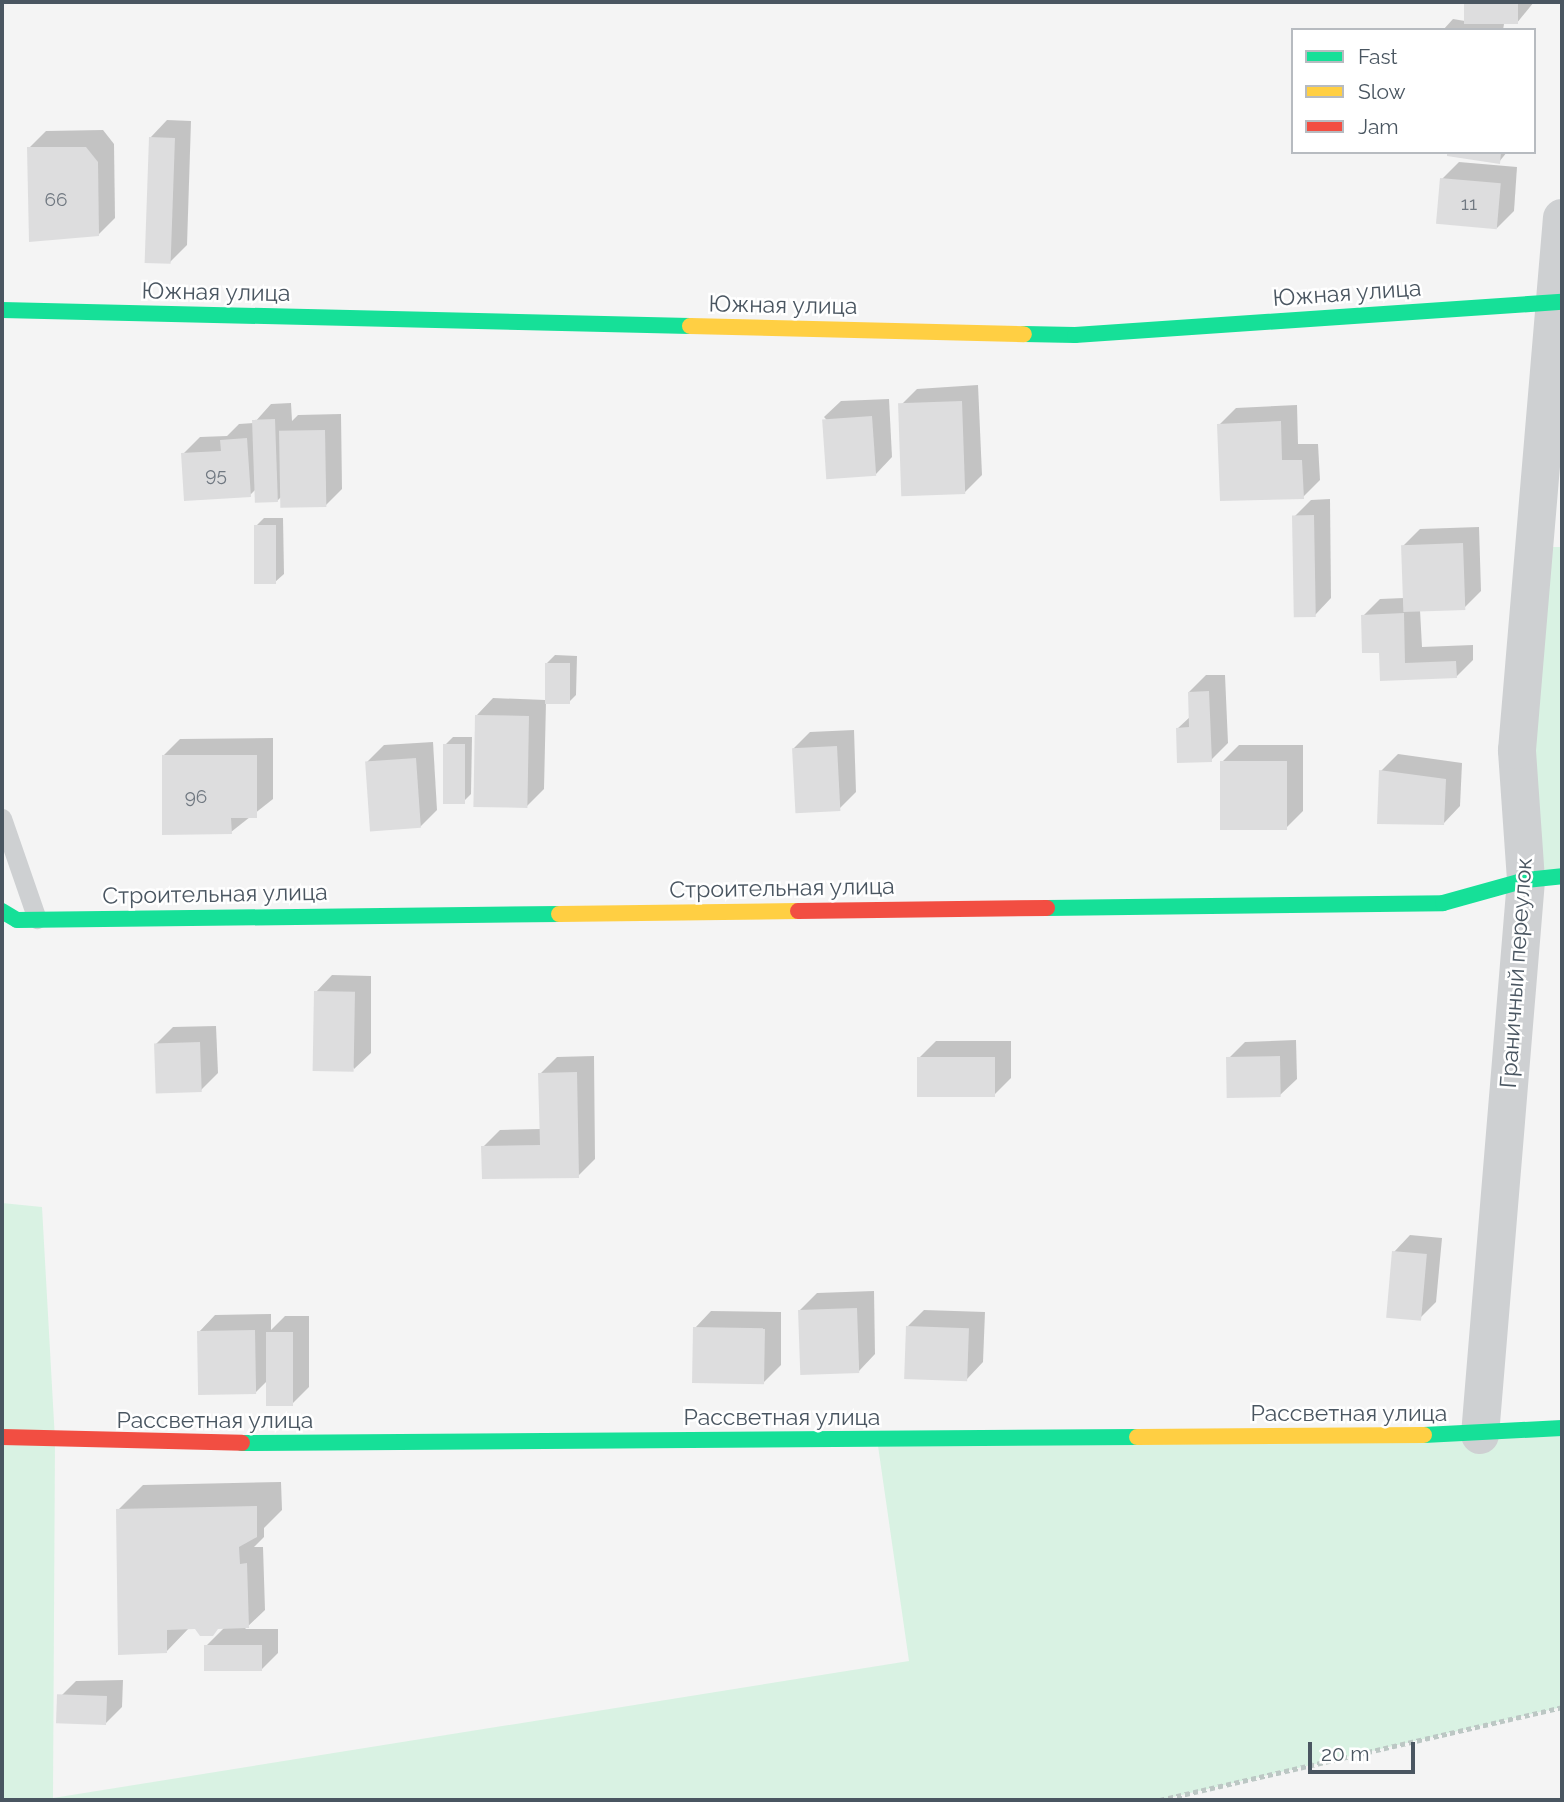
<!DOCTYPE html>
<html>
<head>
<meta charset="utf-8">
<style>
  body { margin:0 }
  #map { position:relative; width:1564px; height:1802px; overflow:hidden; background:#f4f4f4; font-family:Raleway,sans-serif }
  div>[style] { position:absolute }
  .green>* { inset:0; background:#d9f2e3 }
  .shadow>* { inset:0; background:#0003 }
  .building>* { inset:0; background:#ddddde; transform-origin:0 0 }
  .path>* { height:4.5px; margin-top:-2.25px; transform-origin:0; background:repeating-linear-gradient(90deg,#bcc7c4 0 5px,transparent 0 8.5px) }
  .lane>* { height:19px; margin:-9.5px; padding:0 9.5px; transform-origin:9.5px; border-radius:9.5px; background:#ced0d2 }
  .street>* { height:38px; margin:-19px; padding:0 19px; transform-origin:19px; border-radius:19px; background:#ced0d2 }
  .fast>* { height:16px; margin:-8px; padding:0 8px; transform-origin:8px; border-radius:8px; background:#16e098 }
  .slow>* { height:16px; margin:-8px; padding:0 8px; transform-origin:8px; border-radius:8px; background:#ffcf43 }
  .jam>* { height:16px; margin:-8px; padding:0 8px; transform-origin:8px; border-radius:8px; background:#f24e42 }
  span { translate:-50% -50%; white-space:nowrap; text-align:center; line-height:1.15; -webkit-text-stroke:5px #fff; paint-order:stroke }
  .number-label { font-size:19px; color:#707881 }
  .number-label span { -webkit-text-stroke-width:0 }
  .street-label { font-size:23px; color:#4a5661 }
  .frame { position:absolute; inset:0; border:4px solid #4a5661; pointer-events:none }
  .legend { position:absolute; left:1291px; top:28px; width:245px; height:126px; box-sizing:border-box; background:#fff; border:2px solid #b7bbc0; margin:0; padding:9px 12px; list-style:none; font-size:21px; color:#4a5661 }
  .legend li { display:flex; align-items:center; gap:14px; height:35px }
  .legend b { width:35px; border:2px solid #b7bbc0 }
  .scale { position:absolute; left:1308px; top:1742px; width:107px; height:32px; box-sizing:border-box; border:4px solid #4a5661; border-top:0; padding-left:9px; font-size:21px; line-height:24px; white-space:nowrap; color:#4a5661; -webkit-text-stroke:5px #fff; paint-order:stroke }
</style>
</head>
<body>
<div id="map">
  <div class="green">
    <i style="clip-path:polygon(1534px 547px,1562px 547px,1562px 876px,1526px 880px)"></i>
    <i style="clip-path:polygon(2px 1203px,42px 1207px,55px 1440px,53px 1798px,909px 1661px,877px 1439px,1562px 1428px,1562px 1707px,1160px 1800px,2px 1800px)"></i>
  </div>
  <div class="shadow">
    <i style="clip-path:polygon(1466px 2px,1534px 2px,1516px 24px,1504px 24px,1503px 30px,1443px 30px,1453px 19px,1465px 21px)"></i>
    <i style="clip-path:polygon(167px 120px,191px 121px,187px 245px,170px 262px,151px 137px)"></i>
    <i style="clip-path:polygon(103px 130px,114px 144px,115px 218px,98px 235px,29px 148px,46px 131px)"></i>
    <i style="clip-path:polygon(1449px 152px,1507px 152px,1499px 162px)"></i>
    <i style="clip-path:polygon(1459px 162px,1517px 167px,1514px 211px,1497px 228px,1442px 179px)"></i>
    <i style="clip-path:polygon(978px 385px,982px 475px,965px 492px,900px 406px,917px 389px)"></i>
    <i style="clip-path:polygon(889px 399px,892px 457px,876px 474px,824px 417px,841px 401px)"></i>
    <i style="clip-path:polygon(291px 403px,292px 421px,298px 415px,341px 414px,342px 489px,325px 506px,282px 496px,277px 501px,256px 489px,250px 495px,183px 454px,200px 437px,227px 436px,239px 424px,254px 423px,271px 404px)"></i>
    <i style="clip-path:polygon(1297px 405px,1298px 444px,1318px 444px,1320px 480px,1303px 497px,1219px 425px,1236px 408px)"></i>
    <i style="clip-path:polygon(1330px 499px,1331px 598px,1315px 615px,1294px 517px,1311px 500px)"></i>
    <i style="clip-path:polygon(264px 518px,283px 518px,284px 574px,275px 582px,256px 526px)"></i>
    <i style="clip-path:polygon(1479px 527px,1481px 591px,1464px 608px,1420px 610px,1422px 647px,1473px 645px,1473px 660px,1456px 677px,1381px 679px,1381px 651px,1363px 616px,1380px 599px,1404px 598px,1403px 546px,1420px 529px)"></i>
    <i style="clip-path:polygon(555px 655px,577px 656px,576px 695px,568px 703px,546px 702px,544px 789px,527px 806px,477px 715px,493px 698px,545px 700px,547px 663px)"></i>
    <i style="clip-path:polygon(1206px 675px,1225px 675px,1228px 743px,1211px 760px,1177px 729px,1191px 716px,1189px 692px)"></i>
    <i style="clip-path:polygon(854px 730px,856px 792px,839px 809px,793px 749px,810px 732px)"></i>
    <i style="clip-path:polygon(453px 737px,472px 737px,471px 794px,463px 802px,445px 745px)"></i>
    <i style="clip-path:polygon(273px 738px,273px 799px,231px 832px,163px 756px,180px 739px)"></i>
    <i style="clip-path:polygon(433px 742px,437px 810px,420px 827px,367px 762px,384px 745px)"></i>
    <i style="clip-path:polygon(1239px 745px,1303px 745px,1303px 811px,1286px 828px,1222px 762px)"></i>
    <i style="clip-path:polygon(1398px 754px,1462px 763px,1460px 806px,1444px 823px,1381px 771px)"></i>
    <i style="clip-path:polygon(332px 975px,371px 976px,371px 1053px,354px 1069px,316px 992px)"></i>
    <i style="clip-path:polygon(216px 1026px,218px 1073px,201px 1090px,156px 1044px,173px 1027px)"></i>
    <i style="clip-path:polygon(1296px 1040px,1297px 1079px,1280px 1095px,1228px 1059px,1245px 1042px)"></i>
    <i style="clip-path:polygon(936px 1041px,1011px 1041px,1011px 1078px,994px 1095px,919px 1058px)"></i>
    <i style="clip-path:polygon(594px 1056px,595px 1159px,578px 1176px,483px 1147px,500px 1130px,541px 1129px,540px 1074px,557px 1057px)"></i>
    <i style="clip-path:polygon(1410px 1235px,1442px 1238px,1436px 1302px,1419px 1319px,1394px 1252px)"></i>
    <i style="clip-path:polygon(874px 1291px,875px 1354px,859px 1371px,800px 1310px,817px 1293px)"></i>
    <i style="clip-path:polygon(924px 1310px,985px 1312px,983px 1362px,967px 1379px,907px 1327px)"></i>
    <i style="clip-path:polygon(711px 1311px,781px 1312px,781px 1365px,764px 1382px,695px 1328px)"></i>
    <i style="clip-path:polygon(271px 1314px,271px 1330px,285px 1316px,309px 1316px,309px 1387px,292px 1404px,268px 1380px,255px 1393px,199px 1332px,215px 1315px)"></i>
    <i style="clip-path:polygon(281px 1482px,282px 1510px,264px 1528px,264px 1537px,254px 1547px,263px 1547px,265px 1610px,245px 1629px,278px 1629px,278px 1653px,261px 1670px,206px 1646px,225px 1627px,190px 1627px,166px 1652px,118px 1510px,143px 1485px)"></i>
    <i style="clip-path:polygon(123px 1680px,122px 1707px,106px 1723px,59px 1698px,76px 1681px)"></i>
  </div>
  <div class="building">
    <i style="left:1464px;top:2px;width:54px;height:22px"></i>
    <i style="left:149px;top:137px;width:26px;height:126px;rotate:2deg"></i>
    <i style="clip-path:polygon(27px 147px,86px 147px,98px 162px,99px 236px,29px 242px)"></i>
    <i style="clip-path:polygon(1447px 152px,1501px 152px,1500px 164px,1447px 156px)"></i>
    <i style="left:1440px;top:178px;width:61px;height:46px;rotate:5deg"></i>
    <i style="left:962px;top:401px;width:93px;height:64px;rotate:88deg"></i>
    <i style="left:872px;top:416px;width:60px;height:50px;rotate:86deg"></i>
    <i style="left:275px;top:419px;width:83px;height:23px;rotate:88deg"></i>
    <i style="clip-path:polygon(1281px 421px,1282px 460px,1302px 460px,1304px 499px,1220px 501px,1217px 424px)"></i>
    <i style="left:325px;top:430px;width:77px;height:46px;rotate:89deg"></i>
    <i style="clip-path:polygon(247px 438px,251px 497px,184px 501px,181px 453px,221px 451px,220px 440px)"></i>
    <i style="left:1314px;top:515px;width:102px;height:22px;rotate:89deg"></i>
    <i style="left:254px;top:525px;width:22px;height:59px"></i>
    <i style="left:1463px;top:543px;width:67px;height:62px;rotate:88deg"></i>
    <i style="clip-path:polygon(1404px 613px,1405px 663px,1456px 661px,1457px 678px,1380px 681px,1379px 653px,1362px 653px,1361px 615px)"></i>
    <i style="left:545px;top:663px;width:25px;height:41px"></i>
    <i style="clip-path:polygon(1209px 691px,1212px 762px,1177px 763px,1176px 728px,1189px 727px,1188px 692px)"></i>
    <i style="left:475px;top:715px;width:54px;height:92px;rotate:1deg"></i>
    <i style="left:443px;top:744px;width:22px;height:60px"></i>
    <i style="left:837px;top:746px;width:65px;height:45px;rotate:87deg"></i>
    <i style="clip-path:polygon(162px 755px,257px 755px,257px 818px,231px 818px,232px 834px,162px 835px)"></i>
    <i style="left:416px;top:758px;width:70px;height:51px;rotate:86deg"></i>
    <i style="left:1220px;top:761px;width:67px;height:69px"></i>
    <i style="clip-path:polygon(1379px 770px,1446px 779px,1444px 825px,1377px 824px)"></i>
    <i style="left:314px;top:991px;width:41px;height:80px;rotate:1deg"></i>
    <i style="left:200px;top:1042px;width:50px;height:46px;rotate:88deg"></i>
    <i style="left:1280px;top:1056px;width:41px;height:54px;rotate:89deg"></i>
    <i style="left:917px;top:1057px;width:78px;height:40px"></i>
    <i style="clip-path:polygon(577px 1072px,579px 1178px,482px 1179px,481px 1146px,540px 1145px,538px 1073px)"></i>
    <i style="left:1392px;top:1251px;width:35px;height:67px;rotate:5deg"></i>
    <i style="left:857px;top:1308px;width:65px;height:59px;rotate:88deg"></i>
    <i style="left:906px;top:1326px;width:63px;height:53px;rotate:2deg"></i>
    <i style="left:693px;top:1327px;width:72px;height:56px;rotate:1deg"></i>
    <i style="left:255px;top:1330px;width:64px;height:58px;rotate:89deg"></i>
    <i style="left:266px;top:1332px;width:27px;height:74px"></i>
    <i style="clip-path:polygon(257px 1506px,257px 1537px,239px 1547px,240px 1564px,247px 1563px,249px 1628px,218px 1629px,213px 1636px,200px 1636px,195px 1629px,167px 1630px,167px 1653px,118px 1655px,116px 1509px)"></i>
    <i style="left:262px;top:1645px;width:26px;height:58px;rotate:90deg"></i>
    <i style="left:107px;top:1696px;width:29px;height:50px;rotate:92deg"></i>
  </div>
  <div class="path">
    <i style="left:1160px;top:1800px;width:413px;rotate:-13deg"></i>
  </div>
  <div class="lane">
    <i style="left:2px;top:818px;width:107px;rotate:70.9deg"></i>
  </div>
  <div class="street">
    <i style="left:1480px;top:1435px;width:557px;rotate:-85.26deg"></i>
    <i style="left:1526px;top:880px;width:130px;rotate:-94deg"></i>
    <i style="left:1517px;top:750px;width:534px;rotate:-85.17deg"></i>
  </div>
  <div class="fast">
    <i style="left:2px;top:310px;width:688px;rotate:1.33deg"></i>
    <i style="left:1024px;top:334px;width:51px;rotate:1.1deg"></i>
    <i style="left:1075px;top:335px;width:488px;rotate:-3.9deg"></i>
    <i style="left:1047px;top:908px;width:396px;rotate:-0.7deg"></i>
    <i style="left:1443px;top:903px;width:86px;rotate:-15.5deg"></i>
    <i style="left:1526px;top:880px;width:36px;rotate:-6deg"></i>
    <i style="left:2px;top:911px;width:17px;rotate:31deg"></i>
    <i style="left:17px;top:920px;width:542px;rotate:-0.63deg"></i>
    <i style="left:1424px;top:1435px;width:138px;rotate:-2.9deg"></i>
    <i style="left:242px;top:1443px;width:895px;rotate:-0.38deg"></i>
  </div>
  <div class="slow">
    <i style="left:690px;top:326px;width:334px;rotate:1.4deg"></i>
    <i style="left:559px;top:914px;width:239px;rotate:-0.7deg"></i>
    <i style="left:1137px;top:1437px;width:287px;rotate:-0.4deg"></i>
  </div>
  <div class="jam">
    <i style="left:798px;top:911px;width:249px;rotate:-0.7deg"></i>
    <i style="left:2px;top:1437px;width:240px;rotate:1.4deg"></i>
  </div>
  <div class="number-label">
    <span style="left:56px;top:200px">66</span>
    <span style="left:1469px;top:204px">11</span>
    <span style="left:216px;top:475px">95</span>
    <span style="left:196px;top:797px">96</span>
  </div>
  <div class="street-label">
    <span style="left:216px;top:292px;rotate:1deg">Южная улица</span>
    <span style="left:1347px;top:293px;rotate:-4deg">Южная улица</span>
    <span style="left:783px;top:305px;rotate:1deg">Южная улица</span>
    <span style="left:782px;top:888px;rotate:-1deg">Строительная улица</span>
    <span style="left:215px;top:894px;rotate:-1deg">Строительная улица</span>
    <span style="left:1516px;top:973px;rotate:-86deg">Граничный переулок</span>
    <span style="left:1349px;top:1413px">Рассветная улица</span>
    <span style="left:782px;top:1417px">Рассветная улица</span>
    <span style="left:215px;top:1420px">Рассветная улица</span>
  </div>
  <div class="frame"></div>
  <ul class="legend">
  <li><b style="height:9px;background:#16e098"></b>Fast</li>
  <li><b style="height:9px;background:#ffcf43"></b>Slow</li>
  <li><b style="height:9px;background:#f24e42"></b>Jam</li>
  </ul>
  <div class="scale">20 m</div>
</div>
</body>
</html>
